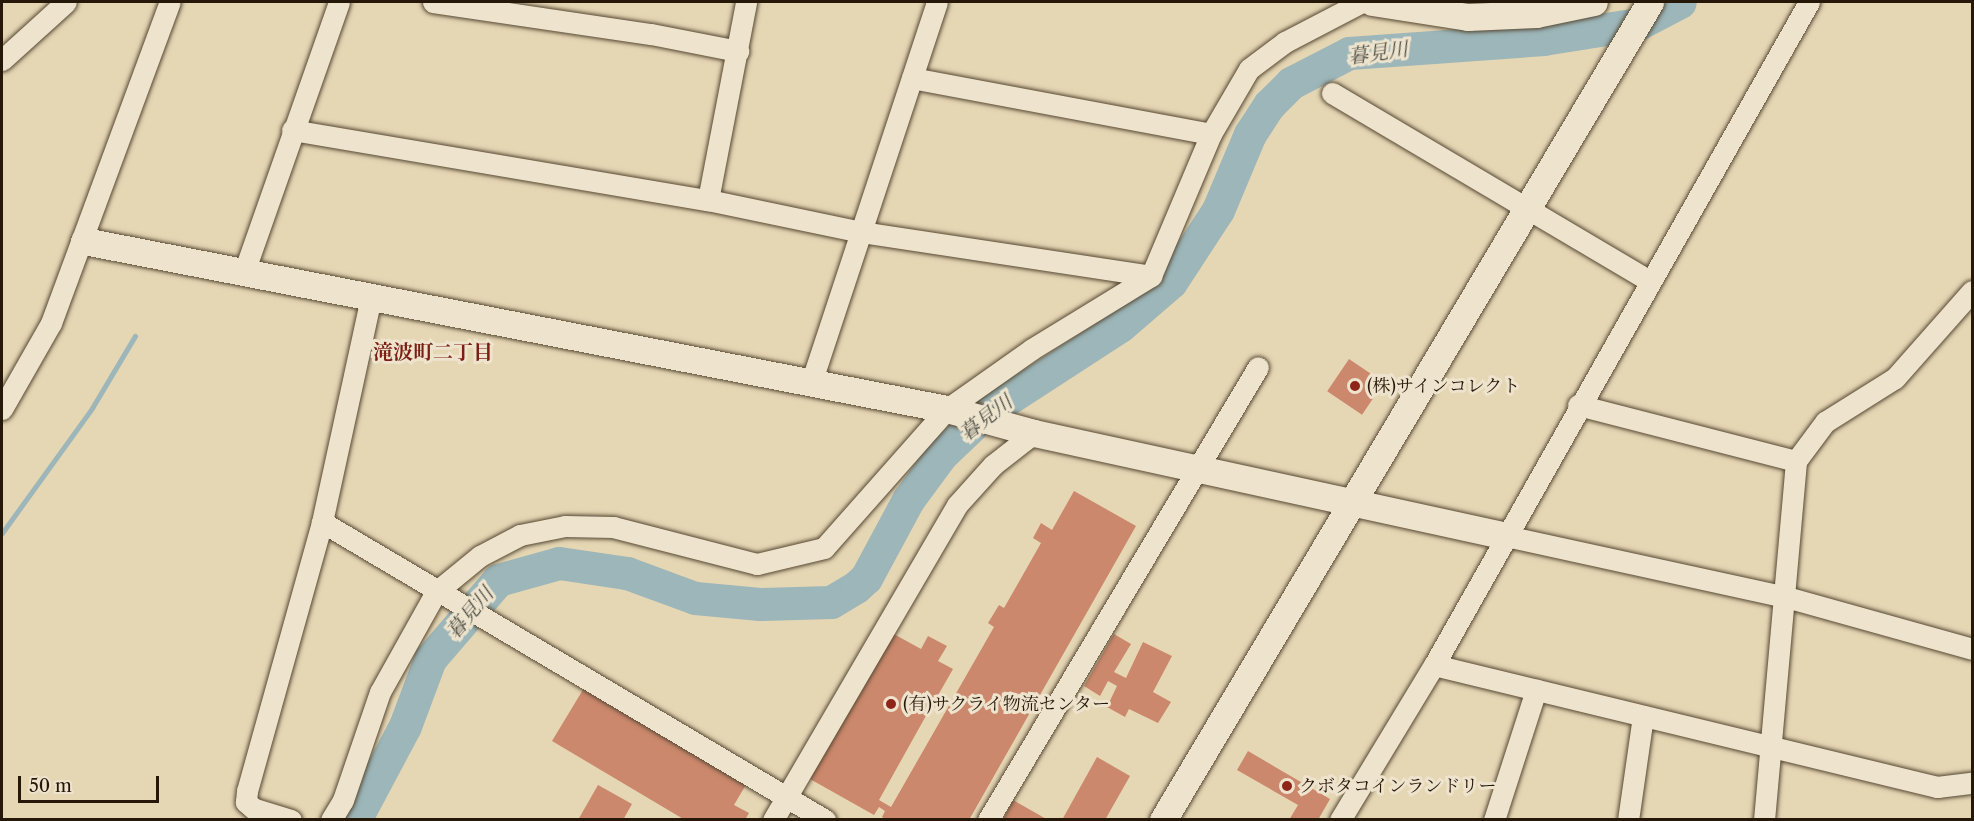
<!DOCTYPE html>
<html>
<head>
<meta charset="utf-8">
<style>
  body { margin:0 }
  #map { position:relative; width:1974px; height:821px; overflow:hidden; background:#e5d6b4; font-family:"Libre Caslon Text","Noto Serif JP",serif }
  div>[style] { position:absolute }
  .stream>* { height:5px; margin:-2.5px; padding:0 2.5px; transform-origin:2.5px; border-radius:2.5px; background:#9cb6b9 }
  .river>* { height:33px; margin:-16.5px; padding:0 16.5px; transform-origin:16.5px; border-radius:16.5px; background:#9cb6b9 }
  .building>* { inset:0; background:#cb886c; transform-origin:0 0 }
  .roads { filter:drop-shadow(0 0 2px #564833) drop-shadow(0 0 2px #564833) }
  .minor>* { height:21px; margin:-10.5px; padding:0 10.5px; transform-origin:10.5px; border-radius:10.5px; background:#eee4ce }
  .tertiary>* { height:27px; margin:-13.5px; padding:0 13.5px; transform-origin:13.5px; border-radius:13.5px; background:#eee4ce }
  .dots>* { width:16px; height:16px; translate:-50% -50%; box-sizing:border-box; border:3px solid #eee4ce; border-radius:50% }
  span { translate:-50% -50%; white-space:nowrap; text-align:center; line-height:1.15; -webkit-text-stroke:6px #eee4ce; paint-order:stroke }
  .poi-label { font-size:18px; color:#261808 }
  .left { translate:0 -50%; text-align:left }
  .water-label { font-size:20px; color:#4f4f46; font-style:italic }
  .neighbourhood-label { font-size:20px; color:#7a1f14; font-weight:700 }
  .frame { position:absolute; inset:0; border:3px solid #261808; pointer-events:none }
  .scale { position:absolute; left:18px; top:776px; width:141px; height:27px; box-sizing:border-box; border:3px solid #261808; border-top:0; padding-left:8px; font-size:18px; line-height:21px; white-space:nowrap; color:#261808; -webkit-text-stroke:4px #eee4ce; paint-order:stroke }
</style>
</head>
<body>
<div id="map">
  <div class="stream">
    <i style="left:2px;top:533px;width:154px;rotate:-54.2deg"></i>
    <i style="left:92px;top:408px;width:84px;rotate:-59.2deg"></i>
  </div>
  <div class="river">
    <i style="left:355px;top:820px;width:106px;rotate:-62deg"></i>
    <i style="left:405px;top:726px;width:72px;rotate:-69.5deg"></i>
    <i style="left:430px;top:659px;width:104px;rotate:-49.3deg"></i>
    <i style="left:498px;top:580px;width:63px;rotate:-15.6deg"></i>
    <i style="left:559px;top:563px;width:69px;rotate:8.4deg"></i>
    <i style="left:627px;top:573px;width:72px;rotate:20.2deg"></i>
    <i style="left:695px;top:598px;width:65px;rotate:5.3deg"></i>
    <i style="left:760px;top:604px;width:71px;rotate:-1.6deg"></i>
    <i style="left:831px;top:602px;width:29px;rotate:-31deg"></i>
    <i style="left:856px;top:587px;width:13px;rotate:-42deg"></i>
    <i style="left:866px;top:578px;width:89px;rotate:-61.7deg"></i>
    <i style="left:908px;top:500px;width:56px;rotate:-53.7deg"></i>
    <i style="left:941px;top:455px;width:58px;rotate:-43.6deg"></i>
    <i style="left:983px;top:415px;width:163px;rotate:-33deg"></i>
    <i style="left:1120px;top:326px;width:67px;rotate:-40.8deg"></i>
    <i style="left:1171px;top:282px;width:86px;rotate:-56.9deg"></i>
    <i style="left:1218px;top:210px;width:82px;rotate:-67.2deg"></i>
    <i style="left:1250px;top:134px;width:35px;rotate:-57deg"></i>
    <i style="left:1269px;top:105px;width:31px;rotate:-45deg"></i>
    <i style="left:1291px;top:83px;width:65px;rotate:-27.3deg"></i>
    <i style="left:1349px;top:53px;width:195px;rotate:-4.1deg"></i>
    <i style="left:1543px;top:39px;width:96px;rotate:-9deg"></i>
    <i style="left:1638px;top:24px;width:47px;rotate:-27.6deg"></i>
  </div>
  <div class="building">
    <i style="left:1349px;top:359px;width:42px;height:39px;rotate:34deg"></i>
    <i style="clip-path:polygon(1074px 491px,1136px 526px,969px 820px,887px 820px,882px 817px,885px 811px,879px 807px,874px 815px,810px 779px,892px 633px,921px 649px,928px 636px,947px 646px,938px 661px,953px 669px,937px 697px,944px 701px,939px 709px,932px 705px,879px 800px,891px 807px,994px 627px,988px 623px,999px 605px,1004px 608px,1041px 543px,1033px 538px,1041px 523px,1052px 530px)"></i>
    <i style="clip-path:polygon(1114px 634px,1131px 644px,1114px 672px,1126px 678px,1143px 642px,1172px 656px,1153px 692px,1171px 702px,1158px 723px,1129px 709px,1125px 717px,1107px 707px,1117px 686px,1108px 681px,1100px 696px,1084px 686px)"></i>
    <i style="clip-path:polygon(584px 688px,747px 783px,734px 805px,749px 813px,745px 820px,685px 820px,552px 741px)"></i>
    <i style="clip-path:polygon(1248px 751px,1330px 799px,1318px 820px,1289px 820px,1298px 805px,1237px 770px)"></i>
    <i style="clip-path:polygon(1097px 757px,1130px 776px,1105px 820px,1062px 820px)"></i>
    <i style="clip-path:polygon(598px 785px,632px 804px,623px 820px,578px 820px)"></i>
    <i style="clip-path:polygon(1013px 800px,1048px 820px,1003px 820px)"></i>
  </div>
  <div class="roads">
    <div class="minor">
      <i style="left:433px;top:2px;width:220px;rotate:8.4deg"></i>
      <i style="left:651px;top:34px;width:89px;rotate:11.1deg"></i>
      <i style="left:2px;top:60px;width:86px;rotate:-42.2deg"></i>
      <i style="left:912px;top:78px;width:304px;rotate:10.6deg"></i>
      <i style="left:1332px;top:93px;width:367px;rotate:30.6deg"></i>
      <i style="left:292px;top:130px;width:422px;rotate:9.6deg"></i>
      <i style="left:708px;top:200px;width:156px;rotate:11.8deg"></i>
      <i style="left:861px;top:232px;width:293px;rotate:8.6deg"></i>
      <i style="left:708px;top:200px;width:202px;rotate:-79.1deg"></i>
      <i style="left:244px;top:272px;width:286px;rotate:-70.6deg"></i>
      <i style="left:811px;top:383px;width:401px;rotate:-71.7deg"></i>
      <i style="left:1578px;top:405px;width:225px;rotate:14.4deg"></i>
      <i style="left:2px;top:409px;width:99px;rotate:-60.3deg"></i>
      <i style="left:51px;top:323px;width:342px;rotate:-69.7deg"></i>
      <i style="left:322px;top:522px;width:585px;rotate:30.64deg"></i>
      <i style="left:1506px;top:536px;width:287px;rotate:12.3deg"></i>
      <i style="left:1786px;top:597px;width:193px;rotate:15.6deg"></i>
      <i style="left:1434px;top:665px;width:518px;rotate:13.63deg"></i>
      <i style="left:1937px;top:787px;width:35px;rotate:-7deg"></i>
      <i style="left:291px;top:820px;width:39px;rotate:-163deg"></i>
      <i style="left:254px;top:809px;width:11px;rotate:-139deg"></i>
      <i style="left:246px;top:802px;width:11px;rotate:-85deg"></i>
      <i style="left:247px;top:791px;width:279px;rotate:-74.4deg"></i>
      <i style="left:322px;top:522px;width:230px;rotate:-77.7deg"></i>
      <i style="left:331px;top:820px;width:23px;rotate:-59deg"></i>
      <i style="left:343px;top:800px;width:114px;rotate:-71.1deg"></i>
      <i style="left:380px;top:692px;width:115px;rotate:-60.8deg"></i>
      <i style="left:436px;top:592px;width:57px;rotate:-39.3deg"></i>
      <i style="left:480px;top:556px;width:45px;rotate:-27.7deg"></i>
      <i style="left:520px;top:535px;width:46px;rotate:-11.3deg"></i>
      <i style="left:565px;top:526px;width:48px;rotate:1.2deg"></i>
      <i style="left:613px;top:527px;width:149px;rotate:14.4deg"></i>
      <i style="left:757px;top:564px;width:69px;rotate:-13.4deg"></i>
      <i style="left:824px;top:548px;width:186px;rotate:-48.5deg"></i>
      <i style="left:947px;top:409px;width:104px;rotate:-35.2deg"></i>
      <i style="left:1032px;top:349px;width:140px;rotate:-31.5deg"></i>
      <i style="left:1151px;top:276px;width:154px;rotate:-67.1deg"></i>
      <i style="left:1211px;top:134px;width:75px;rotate:-59.7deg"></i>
      <i style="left:1249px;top:69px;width:45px;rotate:-36.9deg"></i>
      <i style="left:1285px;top:42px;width:87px;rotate:-27.5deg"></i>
      <i style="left:773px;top:820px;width:365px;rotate:-59.7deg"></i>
      <i style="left:957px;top:505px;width:54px;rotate:-48deg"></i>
      <i style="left:993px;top:465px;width:52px;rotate:-38deg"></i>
      <i style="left:988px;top:820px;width:527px;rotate:-59.2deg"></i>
      <i style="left:1340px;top:820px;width:181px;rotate:-58.8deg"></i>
      <i style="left:1434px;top:665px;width:762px;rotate:-60.51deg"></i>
      <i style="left:1494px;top:820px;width:137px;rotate:-72.1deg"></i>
      <i style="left:1628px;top:820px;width:105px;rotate:-81.8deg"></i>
      <i style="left:1764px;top:820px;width:360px;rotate:-84.9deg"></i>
      <i style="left:1796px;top:461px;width:49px;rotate:-53.4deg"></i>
      <i style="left:1825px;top:422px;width:83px;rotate:-32.2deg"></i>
      <i style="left:1895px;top:378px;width:116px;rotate:-48.5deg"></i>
    </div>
    <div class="tertiary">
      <i style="left:1372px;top:2px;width:97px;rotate:8.9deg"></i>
      <i style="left:1468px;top:17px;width:68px;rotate:-2.5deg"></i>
      <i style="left:1536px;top:14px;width:59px;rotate:-11.7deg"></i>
      <i style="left:84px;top:241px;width:879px;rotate:11.02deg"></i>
      <i style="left:947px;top:409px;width:90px;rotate:15.4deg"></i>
      <i style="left:1034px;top:433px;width:483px;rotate:12.3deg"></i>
      <i style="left:1163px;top:820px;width:952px;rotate:-59.23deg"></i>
    </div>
  </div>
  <div class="dots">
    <i style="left:1355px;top:386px;background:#8f2418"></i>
    <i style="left:891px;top:704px;background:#8f2418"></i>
    <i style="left:1287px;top:786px;background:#8f2418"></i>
  </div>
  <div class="poi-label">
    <span class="left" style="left:1367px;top:386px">(株)サインコレクト</span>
    <span class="left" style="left:903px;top:704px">(有)サクライ物流センター</span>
    <span class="left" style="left:1299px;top:786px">クボタコインランドリー</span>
  </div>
  <div class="water-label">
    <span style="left:1378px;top:53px;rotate:-8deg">暮見川</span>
    <span style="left:986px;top:418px;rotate:-38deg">暮見川</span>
    <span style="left:470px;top:613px;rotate:-50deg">暮見川</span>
  </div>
  <div class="neighbourhood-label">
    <span style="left:433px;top:352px">滝波町二丁目</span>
  </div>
  <div class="frame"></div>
  <div class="scale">50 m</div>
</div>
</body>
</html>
